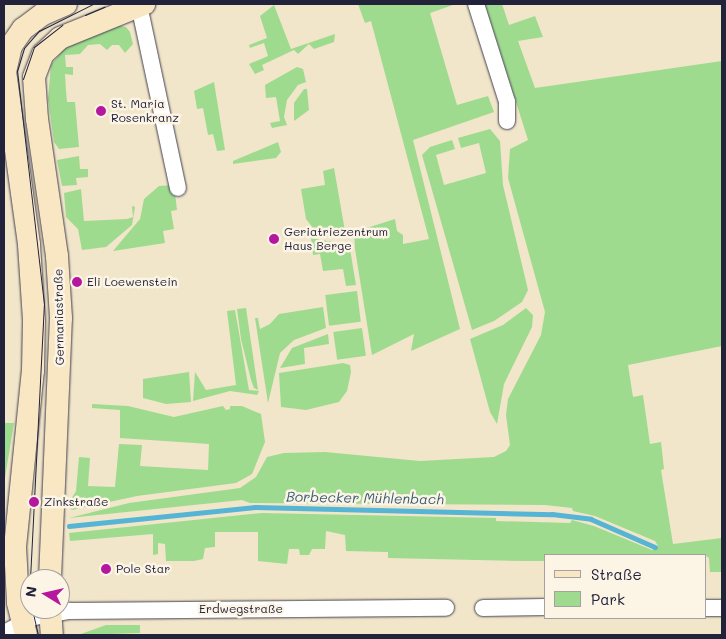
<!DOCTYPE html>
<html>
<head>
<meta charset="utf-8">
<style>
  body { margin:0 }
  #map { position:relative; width:726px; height:639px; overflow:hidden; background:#f1e6c9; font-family:Mali,sans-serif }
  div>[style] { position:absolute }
  .green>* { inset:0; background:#9edb8f; transform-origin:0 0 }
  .stream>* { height:4.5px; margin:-2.25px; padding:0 2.25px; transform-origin:2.25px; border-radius:2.25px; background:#56b4d4 }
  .roads { filter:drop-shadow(0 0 1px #413f50) drop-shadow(0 0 1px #413f50) }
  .minor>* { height:16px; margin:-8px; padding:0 8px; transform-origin:8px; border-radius:8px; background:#fff }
  .secondary>* { height:22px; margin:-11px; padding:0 11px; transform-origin:11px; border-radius:11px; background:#f9e7c3 }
  .tram>* { height:1px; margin:-0.5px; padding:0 0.5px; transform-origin:0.5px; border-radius:0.5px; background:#22223b }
  .dots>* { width:14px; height:14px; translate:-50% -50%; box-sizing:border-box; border:2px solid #fcf5e5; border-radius:50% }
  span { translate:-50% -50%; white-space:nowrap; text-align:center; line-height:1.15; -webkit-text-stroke:5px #fcf5e5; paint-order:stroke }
  .poi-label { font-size:12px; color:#22223b }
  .left { translate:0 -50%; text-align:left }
  .street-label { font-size:12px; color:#22223b }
  .water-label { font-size:14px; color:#375c78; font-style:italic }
  .frame { position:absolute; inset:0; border:5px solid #22223b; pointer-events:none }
  .legend { position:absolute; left:544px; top:554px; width:162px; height:65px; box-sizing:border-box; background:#fcf5e5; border:1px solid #a5a1a1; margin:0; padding:6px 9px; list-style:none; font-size:15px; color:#22223b }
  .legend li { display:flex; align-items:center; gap:10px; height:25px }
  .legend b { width:25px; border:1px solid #a5a1a1 }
  .north { position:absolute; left:20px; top:569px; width:50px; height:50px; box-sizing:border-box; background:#fcf5e5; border:1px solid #a5a1a1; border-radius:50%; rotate:279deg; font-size:14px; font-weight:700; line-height:20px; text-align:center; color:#22223b }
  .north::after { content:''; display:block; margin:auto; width:18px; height:22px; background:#b5179e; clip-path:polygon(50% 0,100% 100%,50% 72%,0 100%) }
</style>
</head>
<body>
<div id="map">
  <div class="green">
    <i style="clip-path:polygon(358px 4px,456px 4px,430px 13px,457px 105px,488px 96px,494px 112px,413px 140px,460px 329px,411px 351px,414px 334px,372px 355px,355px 249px,354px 232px,395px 219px,397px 231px,403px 235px,403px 244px,429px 239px,371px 21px,365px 23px)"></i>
    <i style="clip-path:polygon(485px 4px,502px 4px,509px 25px,535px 16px,543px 37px,518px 41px,535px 88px,722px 61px,722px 346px,628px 365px,633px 397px,643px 395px,650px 444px,661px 442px,664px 469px,661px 470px,673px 544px,722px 538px,722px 572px,710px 572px,709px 558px,705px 555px,545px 555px,545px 561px,524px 561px,388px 558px,388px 552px,346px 551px,345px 535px,326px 531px,325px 549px,312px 549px,309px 555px,300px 555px,299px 549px,289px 549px,287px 564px,258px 561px,258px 532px,215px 532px,215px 547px,205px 548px,203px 559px,194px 561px,166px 561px,165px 544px,158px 543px,158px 554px,153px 555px,153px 534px,70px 541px,69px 533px,262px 513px,496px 518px,496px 521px,570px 523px,572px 520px,594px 526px,652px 550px,658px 546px,655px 541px,595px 516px,573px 511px,572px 508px,545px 505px,250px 503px,242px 500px,69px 518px,129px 503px,240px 488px,256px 477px,267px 457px,284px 453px,325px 452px,420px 461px,494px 457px,506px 451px,510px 445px,506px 415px,508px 399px,541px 335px,545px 312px,508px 178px,510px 149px,528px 140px)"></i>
    <i style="clip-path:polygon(274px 5px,291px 49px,335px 34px,334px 42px,314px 49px,309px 44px,298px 54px,294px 50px,262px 65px,264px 70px,255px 74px,249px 64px,268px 56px,264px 43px,250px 48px,249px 45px,267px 38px,260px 16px)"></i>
    <i style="clip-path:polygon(117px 25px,126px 27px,130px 32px,133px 44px,125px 53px,119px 45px,112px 45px,107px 50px,100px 44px,88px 45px,80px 54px,65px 55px,66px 67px,73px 67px,73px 75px,65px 74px,66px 91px,67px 102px,75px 102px,79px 147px,59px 149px,54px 142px,48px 99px,51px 65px,65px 48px)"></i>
    <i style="clip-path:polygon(297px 67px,303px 69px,306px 82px,298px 85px,287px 100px,284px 117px,287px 125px,272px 128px,270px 123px,280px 121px,276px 97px,266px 98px,265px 85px)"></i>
    <i style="clip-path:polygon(214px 82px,225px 150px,217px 151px,213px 134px,208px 135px,203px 108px,197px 109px,194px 91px)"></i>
    <i style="clip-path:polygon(304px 89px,307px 89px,309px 110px,294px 121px,294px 103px)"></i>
    <i style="clip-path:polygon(490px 129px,500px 141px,503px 185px,528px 290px,522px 302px,494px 321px,472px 330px,422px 155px,430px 147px,452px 140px,455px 149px,436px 155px,444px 185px,486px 173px,479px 143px,461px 148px,458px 138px)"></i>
    <i style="clip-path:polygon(278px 142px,281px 152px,276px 158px,233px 164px,233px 161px)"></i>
    <i style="clip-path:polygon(79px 156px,80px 169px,88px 169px,88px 177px,76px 178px,77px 185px,62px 186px,57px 160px)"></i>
    <i style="clip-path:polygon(334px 168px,345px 231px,346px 233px,313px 228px,306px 219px,301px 189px,325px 185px,323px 171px)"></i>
    <i style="clip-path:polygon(174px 185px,177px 210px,171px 211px,174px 229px,163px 231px,165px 243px,113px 251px,140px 219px,144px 199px,159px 186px)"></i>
    <i style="clip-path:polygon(81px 189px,84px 221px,127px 219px,133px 217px,132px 206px,135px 207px,132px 225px,106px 247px,82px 250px,78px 229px,66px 217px,64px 193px)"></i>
    <i style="clip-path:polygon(311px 238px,344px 244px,350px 249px,356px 285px,346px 286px,343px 269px,323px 271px,320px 254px,313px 255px)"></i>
    <i style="left:357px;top:291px;width:31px;height:32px;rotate:83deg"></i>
    <i style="clip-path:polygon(323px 307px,326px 328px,294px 340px,280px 353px,268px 403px,255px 318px,258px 318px,260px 329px,270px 324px,279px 314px)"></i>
    <i style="clip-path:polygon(246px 308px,258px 390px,254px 388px,251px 380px,241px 339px,237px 309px)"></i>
    <i style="clip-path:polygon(526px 308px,533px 315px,532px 327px,504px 384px,497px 424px,490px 412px,470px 339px,503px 325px)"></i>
    <i style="clip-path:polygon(235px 310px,249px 390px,259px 391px,257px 395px,230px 391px,193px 401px,195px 372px,206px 390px,236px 385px,227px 311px)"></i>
    <i style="left:362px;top:328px;width:28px;height:29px;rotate:82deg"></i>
    <i style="clip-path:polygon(328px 334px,329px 344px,304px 348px,305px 364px,280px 368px,292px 348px)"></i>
    <i style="clip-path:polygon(343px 363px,350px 365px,351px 372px,347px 391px,339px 402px,306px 410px,281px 407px,279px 373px)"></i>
    <i style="clip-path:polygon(189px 372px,191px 402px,166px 404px,143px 398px,143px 379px)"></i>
    <i style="clip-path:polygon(92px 404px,128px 406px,174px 417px,223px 406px,226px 410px,230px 409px,230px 406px,242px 406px,261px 414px,265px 442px,252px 474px,236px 483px,137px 496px,72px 510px,67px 506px,76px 491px,79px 457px,90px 458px,88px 486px,115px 487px,119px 444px,142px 445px,140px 466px,208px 470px,209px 444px,120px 438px,120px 410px,92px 408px)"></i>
    <i style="clip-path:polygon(4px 423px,14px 423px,4px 484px)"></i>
    <i style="clip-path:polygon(106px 625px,140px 625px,140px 633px,78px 635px)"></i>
  </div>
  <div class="stream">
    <i style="left:69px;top:526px;width:187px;rotate:-5.8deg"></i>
    <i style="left:255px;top:507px;width:297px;rotate:1.4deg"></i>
    <i style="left:552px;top:514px;width:39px;rotate:7deg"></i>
    <i style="left:591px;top:519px;width:70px;rotate:23.6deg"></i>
  </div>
  <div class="roads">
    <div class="minor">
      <i style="left:476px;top:4px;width:103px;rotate:72.4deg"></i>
      <i style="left:507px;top:102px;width:19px;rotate:90deg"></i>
      <i style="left:139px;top:5px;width:187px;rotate:78deg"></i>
      <i style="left:483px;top:608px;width:62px;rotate:-0.9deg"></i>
      <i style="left:705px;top:608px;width:17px"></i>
      <i style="left:4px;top:633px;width:34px;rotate:-28deg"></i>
      <i style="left:34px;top:617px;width:36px;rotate:-10deg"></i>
      <i style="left:69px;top:611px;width:377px;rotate:-0.5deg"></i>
    </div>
    <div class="secondary">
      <i style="left:50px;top:579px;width:261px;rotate:-87.6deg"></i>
      <i style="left:61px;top:318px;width:62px;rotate:-93.7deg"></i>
      <i style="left:57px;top:256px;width:138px;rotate:-98.3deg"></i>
      <i style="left:37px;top:119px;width:42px;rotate:-94.1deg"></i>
      <i style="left:34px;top:77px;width:25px;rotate:-69deg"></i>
      <i style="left:43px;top:54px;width:23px;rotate:-43deg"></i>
      <i style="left:60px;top:38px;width:91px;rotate:-22deg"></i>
      <i style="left:50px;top:609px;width:26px;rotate:86deg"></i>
      <i style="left:26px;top:635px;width:34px;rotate:-104deg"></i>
      <i style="left:18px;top:602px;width:55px;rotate:-93.1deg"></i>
      <i style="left:15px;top:547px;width:177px;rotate:-84.2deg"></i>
      <i style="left:33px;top:371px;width:51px;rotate:-88.9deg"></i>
      <i style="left:34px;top:320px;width:76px;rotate:-93.8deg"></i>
      <i style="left:29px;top:244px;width:174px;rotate:-97.9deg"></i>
      <i style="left:5px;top:72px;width:27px;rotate:-77deg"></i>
      <i style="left:11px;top:46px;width:21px;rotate:-55deg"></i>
      <i style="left:23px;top:29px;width:25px;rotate:-37deg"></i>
      <i style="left:43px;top:14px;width:25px;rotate:-23deg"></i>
    </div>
  </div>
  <div class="tram">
    <i style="left:85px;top:15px;width:21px;rotate:-23deg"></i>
    <i style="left:23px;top:79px;width:34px;rotate:-71deg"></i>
    <i style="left:34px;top:47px;width:36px;rotate:-38deg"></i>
    <i style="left:30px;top:579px;width:275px;rotate:-87.1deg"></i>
    <i style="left:44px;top:304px;width:235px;rotate:-96.6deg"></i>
    <i style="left:17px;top:71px;width:24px;rotate:-73deg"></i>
    <i style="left:24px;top:48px;width:23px;rotate:-49deg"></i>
    <i style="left:39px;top:31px;width:60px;rotate:-26.6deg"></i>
    <i style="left:32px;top:609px;width:27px;rotate:77deg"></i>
  </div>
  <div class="dots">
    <i style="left:101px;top:111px;background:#b5179e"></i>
    <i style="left:274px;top:239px;background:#b5179e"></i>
    <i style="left:77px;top:282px;background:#b5179e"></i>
    <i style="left:34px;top:502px;background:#b5179e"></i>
    <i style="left:106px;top:569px;background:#b5179e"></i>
  </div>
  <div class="poi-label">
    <span class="left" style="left:111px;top:111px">St. Maria<br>Rosenkranz</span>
    <span class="left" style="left:284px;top:239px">Geriatriezentrum<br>Haus Berge</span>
    <span class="left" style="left:87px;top:282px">Eli Loewenstein</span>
    <span class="left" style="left:44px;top:502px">Zinkstraße</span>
    <span class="left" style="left:116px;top:569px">Pole Star</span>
  </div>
  <div class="street-label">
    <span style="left:59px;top:317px;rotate:-91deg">Germaniastraße</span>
    <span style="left:241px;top:609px">Erdwegstraße</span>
  </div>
  <div class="water-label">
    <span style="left:365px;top:498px;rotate:1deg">Borbecker Mühlenbach</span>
  </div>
  <div class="frame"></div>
  <ul class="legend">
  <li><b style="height:6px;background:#f9e7c3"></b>Straße</li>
  <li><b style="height:14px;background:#9edb8f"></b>Park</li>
  </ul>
  <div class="north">N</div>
</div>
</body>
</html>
